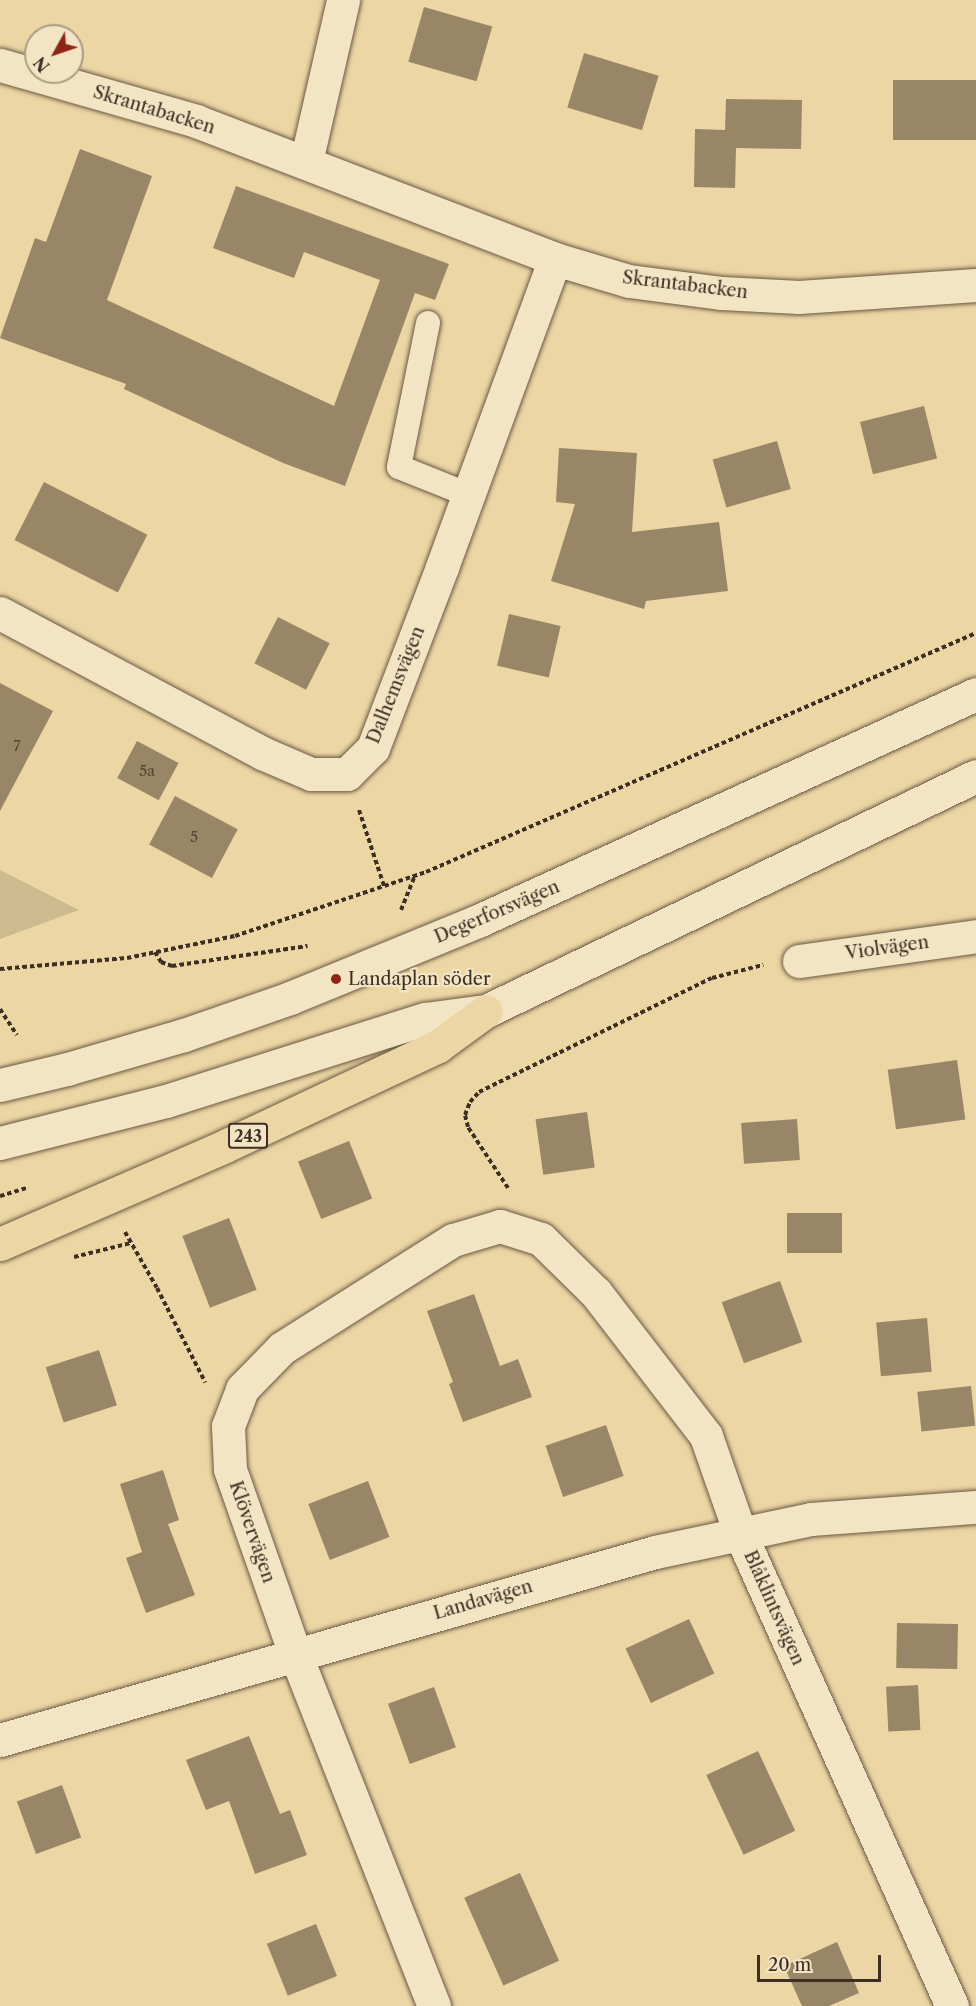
<!DOCTYPE html>
<html>
<head>
<meta charset="utf-8">
<style>
  body { margin:0 }
  #map { position:relative; width:976px; height:2006px; overflow:hidden; background:#ecd6a4; font-family:"Libre Caslon Text",serif }
  div>[style] { position:absolute }
  .green>* { inset:0; background:#ceba8e }
  .building>* { inset:0; background:#988667; transform-origin:0 0 }
  .path>* { height:4px; margin-top:-2px; transform-origin:0; background:repeating-linear-gradient(90deg,#3e2f24 0 4.5px,transparent 0 7.5px) }
  .roads { filter:drop-shadow(0 0 2px #6a5944) drop-shadow(0 0 2px #6a5944) }
  .service>* { height:24px; margin:-12px; padding:0 12px; transform-origin:12px; border-radius:12px; background:#f3e4c4 }
  .minor>* { height:33px; margin:-16.5px; padding:0 16.5px; transform-origin:16.5px; border-radius:16.5px; background:#f3e4c4 }
  .secondary>* { height:33px; margin:-16.5px; padding:0 16.5px; transform-origin:16.5px; border-radius:16.5px; background:#f3e4c4 }
  .trunk>* { height:33px; margin:-16.5px; padding:0 16.5px; transform-origin:16.5px; border-radius:16.5px; background:#ecd6a4 }
  .dots>* { width:16px; height:16px; translate:-50% -50%; box-sizing:border-box; border:3px solid #f3e4c4; border-radius:50% }
  span { translate:-50% -50%; white-space:nowrap; text-align:center; line-height:1.15; -webkit-text-stroke:4.5px #f3e4c4; paint-order:stroke }
  .number-label { font-size:15px; color:#544535 }
  .number-label span { -webkit-text-stroke-width:0 }
  .shield-label span { padding:2px 4px; background:#f3e4c4; border:2px solid; border-radius:4px; -webkit-text-stroke-width:0 }
  .shield-label { font-size:16px; color:#3e2f24; font-weight:700 }
  .street-label { font-size:18px; color:#3e2f24 }
  .poi-label { font-size:18px; color:#3e2f24 }
  .left { translate:0 -50%; text-align:left }
  .north { position:absolute; left:24px; top:24px; width:60px; height:60px; box-sizing:border-box; background:#f3e4c4; border:2px solid #ab9c84; border-radius:50%; rotate:230deg; font-size:16px; font-weight:700; line-height:24px; text-align:center; color:#3e2f24 }
  .north::after { content:''; display:block; margin:auto; width:21px; height:27px; background:#8f2418; clip-path:polygon(50% 0,100% 100%,50% 72%,0 100%) }
  .scale { position:absolute; left:757px; top:1955px; width:124px; height:27px; box-sizing:border-box; border:3px solid #3e2f24; border-top:0; padding-left:8px; font-size:18px; line-height:21px; white-space:nowrap; color:#3e2f24; -webkit-text-stroke:4px #f3e4c4; paint-order:stroke }
</style>
</head>
<body>
<div id="map">
  <div class="green">
    <i style="clip-path:polygon(0 870px,79px 910px,0 939px)"></i>
  </div>
  <div class="building">
    <i style="left:424px;top:7px;width:71px;height:57px;rotate:16deg"></i>
    <i style="left:584px;top:53px;width:78px;height:57px;rotate:17deg"></i>
    <i style="left:976px;top:80px;width:60px;height:83px;rotate:90deg"></i>
    <i style="clip-path:polygon(726px 99px,802px 100px,801px 149px,736px 148px,735px 188px,694px 187px,695px 129px,725px 130px)"></i>
    <i style="clip-path:polygon(80px 149px,152px 176px,107px 300px,334px 406px,380px 280px,304px 252px,294px 278px,213px 248px,236px 186px,449px 264px,435px 300px,415px 293px,345px 486px,283px 463px,124px 389px,126px 384px,0 338px,35px 238px,46px 242px)"></i>
    <i style="left:924px;top:406px;width:54px;height:66px;rotate:76deg"></i>
    <i style="left:777px;top:441px;width:50px;height:67px;rotate:74deg"></i>
    <i style="clip-path:polygon(559px 448px,637px 453px,632px 532px,719px 522px,728px 591px,646px 601px,644px 609px,551px 581px,575px 504px,556px 502px)"></i>
    <i style="left:44px;top:482px;width:116px;height:65px;rotate:27deg"></i>
    <i style="left:509px;top:614px;width:53px;height:53px;rotate:13deg"></i>
    <i style="left:278px;top:617px;width:58px;height:52px;rotate:27deg"></i>
    <i style="clip-path:polygon(0 683px,53px 711px,0 811px)"></i>
    <i style="left:137px;top:741px;width:47px;height:42px;rotate:28deg"></i>
    <i style="left:175px;top:796px;width:71px;height:55px;rotate:28deg"></i>
    <i style="left:957px;top:1060px;width:60px;height:70px;rotate:82deg"></i>
    <i style="left:587px;top:1112px;width:56px;height:52px;rotate:82deg"></i>
    <i style="left:797px;top:1119px;width:41px;height:56px;rotate:86deg"></i>
    <i style="left:349px;top:1141px;width:62px;height:55px;rotate:68deg"></i>
    <i style="left:787px;top:1213px;width:55px;height:40px"></i>
    <i style="left:229px;top:1218px;width:77px;height:50px;rotate:69deg"></i>
    <i style="left:780px;top:1281px;width:65px;height:62px;rotate:70deg"></i>
    <i style="clip-path:polygon(474px 1294px,500px 1366px,518px 1359px,532px 1397px,463px 1422px,449px 1384px,453px 1382px,427px 1311px)"></i>
    <i style="left:927px;top:1318px;width:54px;height:51px;rotate:85deg"></i>
    <i style="left:99px;top:1350px;width:58px;height:56px;rotate:72deg"></i>
    <i style="left:971px;top:1386px;width:40px;height:54px;rotate:84deg"></i>
    <i style="left:606px;top:1425px;width:54px;height:64px;rotate:71deg"></i>
    <i style="clip-path:polygon(163px 1470px,179px 1520px,168px 1524px,195px 1595px,146px 1613px,126px 1558px,142px 1552px,120px 1484px)"></i>
    <i style="left:368px;top:1481px;width:60px;height:64px;rotate:69deg"></i>
    <i style="left:689px;top:1619px;width:60px;height:70px;rotate:65deg"></i>
    <i style="left:897px;top:1623px;width:61px;height:45px;rotate:1deg"></i>
    <i style="left:918px;top:1685px;width:45px;height:32px;rotate:87deg"></i>
    <i style="left:434px;top:1687px;width:64px;height:49px;rotate:70deg"></i>
    <i style="clip-path:polygon(249px 1736px,280px 1814px,290px 1810px,307px 1855px,255px 1874px,229px 1801px,206px 1810px,186px 1760px)"></i>
    <i style="left:758px;top:1751px;width:88px;height:57px;rotate:65deg"></i>
    <i style="left:62px;top:1785px;width:56px;height:48px;rotate:70deg"></i>
    <i style="left:520px;top:1873px;width:96px;height:61px;rotate:66deg"></i>
    <i style="left:316px;top:1924px;width:56px;height:53px;rotate:68deg"></i>
    <i style="clip-path:polygon(837px 1942px,859px 1993px,829px 2006px,802px 2006px,784px 1966px)"></i>
  </div>
  <div class="path">
    <i style="left:359px;top:810px;width:80px;rotate:71.8deg"></i>
    <i style="left:401px;top:910px;width:38px;rotate:-68deg"></i>
    <i style="left:155px;top:952px;width:12px;rotate:59deg"></i>
    <i style="left:161px;top:962px;width:12px;rotate:20deg"></i>
    <i style="left:172px;top:966px;width:137px;rotate:-8.4deg"></i>
    <i style="left:0;top:969px;width:127px;rotate:-5deg"></i>
    <i style="left:127px;top:958px;width:110px;rotate:-11.5deg"></i>
    <i style="left:235px;top:936px;width:201px;rotate:-18.5deg"></i>
    <i style="left:426px;top:872px;width:600px;rotate:-23.49deg"></i>
    <i style="left:0;top:1009px;width:31px;rotate:57deg"></i>
    <i style="left:508px;top:1188px;width:73px;rotate:-123.3deg"></i>
    <i style="left:468px;top:1127px;width:12px;rotate:-104deg"></i>
    <i style="left:465px;top:1115px;width:14px;rotate:-69deg"></i>
    <i style="left:470px;top:1102px;width:13px;rotate:-48deg"></i>
    <i style="left:479px;top:1092px;width:259px;rotate:-26.1deg"></i>
    <i style="left:712px;top:978px;width:53px;rotate:-14.3deg"></i>
    <i style="left:0;top:1196px;width:28px;rotate:-17deg"></i>
    <i style="left:125px;top:1232px;width:64px;rotate:60.3deg"></i>
    <i style="left:157px;top:1288px;width:106px;rotate:62.9deg"></i>
    <i style="left:74px;top:1257px;width:59px;rotate:-13.8deg"></i>
  </div>
  <div class="roads">
    <div class="service">
      <i style="left:428px;top:323px;width:147px;rotate:101.4deg"></i>
      <i style="left:399px;top:467px;width:75px;rotate:21.8deg"></i>
    </div>
    <div class="minor">
      <i style="left:0;top:65px;width:204px;rotate:15.9deg"></i>
      <i style="left:196px;top:121px;width:385px;rotate:21deg"></i>
      <i style="left:555px;top:259px;width:77px;rotate:16.6deg"></i>
      <i style="left:629px;top:281px;width:94px;rotate:7.4deg"></i>
      <i style="left:722px;top:293px;width:77px;rotate:3deg"></i>
      <i style="left:799px;top:297px;width:177px;rotate:-3.9deg"></i>
      <i style="left:306px;top:162px;width:166px;rotate:-77.1deg"></i>
      <i style="left:0;top:613px;width:297px;rotate:28.1deg"></i>
      <i style="left:262px;top:753px;width:53px;rotate:23.2deg"></i>
      <i style="left:311px;top:774px;width:36px"></i>
      <i style="left:347px;top:774px;width:37px;rotate:-45deg"></i>
      <i style="left:373px;top:748px;width:194px;rotate:-69.1deg"></i>
      <i style="left:442px;top:567px;width:328px;rotate:-69.9deg"></i>
      <i style="left:799px;top:961px;width:179px;rotate:-8deg"></i>
      <i style="left:0;top:1740px;width:681px;rotate:-16.01deg"></i>
      <i style="left:655px;top:1552px;width:159px;rotate:-11.9deg"></i>
      <i style="left:811px;top:1519px;width:165px;rotate:-4.2deg"></i>
      <i style="left:434px;top:2006px;width:378px;rotate:-111.5deg"></i>
      <i style="left:295px;top:1654px;width:196px;rotate:-109.4deg"></i>
      <i style="left:230px;top:1469px;width:43px;rotate:-92.7deg"></i>
      <i style="left:228px;top:1426px;width:40px;rotate:-69deg"></i>
      <i style="left:242px;top:1389px;width:57px;rotate:-45.7deg"></i>
      <i style="left:282px;top:1348px;width:202px;rotate:-32.3deg"></i>
      <i style="left:453px;top:1240px;width:49px;rotate:-16.6deg"></i>
      <i style="left:500px;top:1226px;width:43px;rotate:17.6deg"></i>
      <i style="left:541px;top:1239px;width:77px;rotate:44.5deg"></i>
      <i style="left:596px;top:1293px;width:180px;rotate:52.4deg"></i>
      <i style="left:706px;top:1436px;width:103px;rotate:70.7deg"></i>
      <i style="left:740px;top:1533px;width:518px;rotate:65.86deg"></i>
    </div>
    <div class="secondary">
      <i style="left:0;top:1085px;width:69px;rotate:-13.4deg"></i>
      <i style="left:67px;top:1069px;width:122px;rotate:-16.2deg"></i>
      <i style="left:184px;top:1035px;width:112px;rotate:-19.2deg"></i>
      <i style="left:290px;top:998px;width:203px;rotate:-22.3deg"></i>
      <i style="left:478px;top:921px;width:547px;rotate:-24.5deg"></i>
      <i style="left:0;top:1143px;width:171px;rotate:-14.2deg"></i>
      <i style="left:166px;top:1101px;width:272px;rotate:-17.6deg"></i>
      <i style="left:425px;top:1019px;width:62px;rotate:-7.5deg"></i>
      <i style="left:486px;top:1011px;width:543px;rotate:-25.62deg"></i>
    </div>
    <div class="trunk">
      <i style="left:0;top:1244px;width:245px;rotate:-23.5deg"></i>
      <i style="left:225px;top:1146px;width:235px;rotate:-25.1deg"></i>
      <i style="left:438px;top:1046px;width:59px;rotate:-36.1deg"></i>
    </div>
  </div>
  <div class="dots">
    <i style="left:336px;top:979px;background:#8f2418"></i>
  </div>
  <div class="number-label">
    <span style="left:17px;top:746px">7</span>
    <span style="left:147px;top:771px">5a</span>
    <span style="left:194px;top:837px">5</span>
  </div>
  <div class="shield-label">
    <span style="left:248px;top:1136px">243</span>
  </div>
  <div class="street-label">
    <span style="left:154px;top:110px;rotate:17deg">Skrantabacken</span>
    <span style="left:685px;top:285px;rotate:7deg">Skrantabacken</span>
    <span style="left:396px;top:685px;rotate:-68deg">Dalhemsvägen</span>
    <span style="left:497px;top:912px;rotate:-23deg">Degerforsvägen</span>
    <span style="left:887px;top:948px;rotate:-8deg">Violvägen</span>
    <span style="left:252px;top:1532px;rotate:71deg">Klövervägen</span>
    <span style="left:483px;top:1600px;rotate:-16deg">Landavägen</span>
    <span style="left:774px;top:1608px;rotate:66deg">Blåklintsvägen</span>
  </div>
  <div class="poi-label">
    <span class="left" style="left:348px;top:979px">Landaplan söder</span>
  </div>
  <div class="north">N</div>
  <div class="scale">20 m</div>
</div>
</body>
</html>
